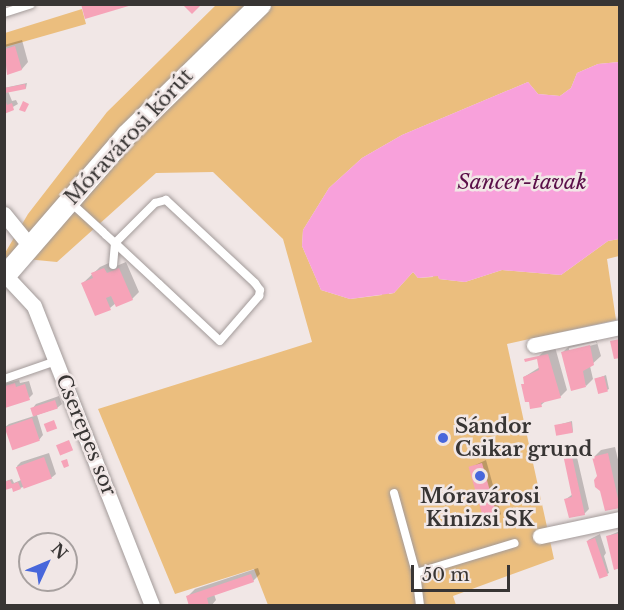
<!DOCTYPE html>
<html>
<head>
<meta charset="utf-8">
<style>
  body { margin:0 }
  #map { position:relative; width:624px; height:610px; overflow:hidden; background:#f1e7e6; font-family:"Libre Baskerville",serif }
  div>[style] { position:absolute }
  .green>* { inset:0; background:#ebbe7e }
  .water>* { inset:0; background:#f8a1db }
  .shadow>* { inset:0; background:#0003 }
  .building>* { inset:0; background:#f6a3b8; transform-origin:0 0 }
  .roads { filter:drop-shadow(0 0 2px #a29a99) drop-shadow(0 0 2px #a29a99) }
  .lane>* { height:8px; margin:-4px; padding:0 4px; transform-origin:4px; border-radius:4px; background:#fff }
  .street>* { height:15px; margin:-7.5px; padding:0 7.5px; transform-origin:7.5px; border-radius:7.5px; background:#fff }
  .secondary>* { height:21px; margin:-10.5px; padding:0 10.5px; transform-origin:10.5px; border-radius:10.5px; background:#fff }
  .dots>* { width:16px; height:16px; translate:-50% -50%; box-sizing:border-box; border:3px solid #f1e7e6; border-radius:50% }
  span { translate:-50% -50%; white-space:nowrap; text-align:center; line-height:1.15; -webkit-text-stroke:5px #f1e7e6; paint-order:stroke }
  .street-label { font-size:20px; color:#383534 }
  .poi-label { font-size:20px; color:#383534; font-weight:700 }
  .left { translate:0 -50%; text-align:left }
  .water-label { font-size:21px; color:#5a0f48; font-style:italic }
  .frame { position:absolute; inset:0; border:6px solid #383534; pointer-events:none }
  .north { position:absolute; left:18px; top:532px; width:60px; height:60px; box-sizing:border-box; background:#f1e7e6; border:2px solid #a7a09f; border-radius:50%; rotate:46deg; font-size:16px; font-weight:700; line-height:24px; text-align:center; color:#383534 }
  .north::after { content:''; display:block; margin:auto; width:21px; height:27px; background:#4867db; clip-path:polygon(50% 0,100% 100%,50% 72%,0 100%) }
  .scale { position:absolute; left:411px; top:565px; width:99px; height:27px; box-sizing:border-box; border:3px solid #383534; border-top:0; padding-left:8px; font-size:18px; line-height:21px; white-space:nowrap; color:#383534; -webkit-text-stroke:4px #f1e7e6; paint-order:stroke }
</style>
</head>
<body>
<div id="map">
  <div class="green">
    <i style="clip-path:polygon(evenodd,216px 5px,619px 5px,619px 62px,598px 64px,577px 73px,571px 88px,560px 96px,538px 94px,528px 82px,402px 135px,362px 158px,329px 188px,303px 230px,302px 246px,321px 290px,350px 299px,382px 295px,377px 284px,367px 285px,364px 277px,378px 272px,378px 249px,383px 242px,388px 244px,430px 237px,439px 279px,465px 282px,502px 270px,561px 275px,608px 241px,619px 239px,619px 256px,607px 259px,616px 320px,507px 344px,554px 559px,453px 596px,456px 605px,268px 605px,254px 569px,175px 594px,98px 409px,312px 342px,283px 239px,213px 172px,156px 173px,57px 262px,5px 257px,5px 253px,28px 214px,107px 112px,216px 5px,424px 244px,433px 277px,418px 278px,413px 272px,394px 293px,389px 294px,388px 285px,399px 279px,390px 253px,394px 249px,424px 244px)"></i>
    <i style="clip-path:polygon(82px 9px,86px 24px,5px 47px,5px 33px)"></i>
  </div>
  <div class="water">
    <i style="clip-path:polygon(619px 62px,619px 239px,608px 241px,561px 275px,502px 270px,465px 282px,439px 279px,438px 276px,418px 278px,413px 272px,394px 293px,350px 299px,321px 290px,302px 246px,303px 230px,329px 188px,362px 158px,402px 135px,528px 82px,538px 94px,560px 96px,571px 88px,577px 73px,598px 64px)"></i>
  </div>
  <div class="shadow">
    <i style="clip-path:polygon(22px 40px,28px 62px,22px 69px,7px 73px,4px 45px)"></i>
    <i style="clip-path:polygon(27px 83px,26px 88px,8px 91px,12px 101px,16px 100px,18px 104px,4px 112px,4px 88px)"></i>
    <i style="clip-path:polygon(111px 262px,114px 267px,126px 262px,139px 292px,132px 299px,116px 303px,110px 308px,83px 283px,100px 267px)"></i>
    <i style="clip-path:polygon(evenodd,596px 339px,601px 356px,590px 366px,593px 379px,586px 386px,563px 352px,570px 345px,596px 339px,596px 342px,597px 344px,569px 351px,569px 348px,596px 342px)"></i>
    <i style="clip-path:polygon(555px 347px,567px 390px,560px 397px,547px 400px,541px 405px,523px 385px,526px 382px,524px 377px,540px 367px,538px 357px,545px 350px)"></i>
    <i style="clip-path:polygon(606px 375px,609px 389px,607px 390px,596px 379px)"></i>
    <i style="clip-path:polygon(19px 380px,20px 383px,29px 381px,33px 394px,29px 398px,4px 406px,4px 384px)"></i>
    <i style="clip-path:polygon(59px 396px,62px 404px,57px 408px,37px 415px,43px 435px,39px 440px,4px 428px,9px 424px,34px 416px,32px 409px,36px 404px)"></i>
    <i style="clip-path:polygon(572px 421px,573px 432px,556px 427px,558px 425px)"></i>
    <i style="clip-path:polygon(571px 443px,573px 454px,576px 453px,589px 509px,584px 514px,566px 499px,573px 494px,562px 446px)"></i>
    <i style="clip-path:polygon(615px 447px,620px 468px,620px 506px,598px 477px,594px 457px,601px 450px)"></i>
    <i style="clip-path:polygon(49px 453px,56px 474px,51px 478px,14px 490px,6px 481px,12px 479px,14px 483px,21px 480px,17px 466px,21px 462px)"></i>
    <i style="clip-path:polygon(486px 460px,501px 514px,497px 518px,471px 467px)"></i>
    <i style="clip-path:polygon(620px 531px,620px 567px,608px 536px)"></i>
    <i style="clip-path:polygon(600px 534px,606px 553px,604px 556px,609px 573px,607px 574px,588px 540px)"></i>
    <i style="clip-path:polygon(258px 568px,260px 574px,253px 581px,214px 594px,216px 600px,211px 606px,191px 606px,188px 596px,195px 589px)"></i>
  </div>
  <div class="building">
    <i style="clip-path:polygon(81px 4px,132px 4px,132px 5px,85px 19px)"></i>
    <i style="clip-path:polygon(182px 4px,202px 4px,192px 14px)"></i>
    <i style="clip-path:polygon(15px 46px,22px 70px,7px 75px,5px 49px)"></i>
    <i style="left:25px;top:84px;width:5px;height:21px;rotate:79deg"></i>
    <i style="clip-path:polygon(4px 97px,7px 105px,12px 103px,14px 110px,4px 114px)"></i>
    <i style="clip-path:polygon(23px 101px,29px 104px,25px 112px,19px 110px)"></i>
    <i style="clip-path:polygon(104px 268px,107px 273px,119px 268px,133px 300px,116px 307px,111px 296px,106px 298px,111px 310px,95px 316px,81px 283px,93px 278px,91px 273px)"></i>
    <i style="clip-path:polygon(620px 339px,620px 358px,614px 359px,610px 341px)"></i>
    <i style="clip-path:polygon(590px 345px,594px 365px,583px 371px,586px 387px,571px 391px,561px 352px)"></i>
    <i style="clip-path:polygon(548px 354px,561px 398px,541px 403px,542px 407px,530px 409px,529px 402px,525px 402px,521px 384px,524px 384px,523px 377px,539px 370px,537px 359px,525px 362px,524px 359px)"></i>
    <i style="left:604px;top:376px;width:16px;height:10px;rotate:76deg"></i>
    <i style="clip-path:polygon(15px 383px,16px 387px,25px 384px,30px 400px,5px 408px,5px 386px)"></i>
    <i style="left:55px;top:400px;width:9px;height:26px;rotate:72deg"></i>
    <i style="left:32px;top:418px;width:24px;height:29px;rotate:71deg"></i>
    <i style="left:54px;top:420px;width:9px;height:11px;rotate:69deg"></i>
    <i style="left:571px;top:422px;width:11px;height:17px;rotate:80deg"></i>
    <i style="left:69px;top:440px;width:11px;height:14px;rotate:68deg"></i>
    <i style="clip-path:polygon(569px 443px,585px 515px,569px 518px,564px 499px,572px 497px,561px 445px)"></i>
    <i style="clip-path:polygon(608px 453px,620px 508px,605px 511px,600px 491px,595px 487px,594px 480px,597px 476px,592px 457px)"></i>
    <i style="left:44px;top:457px;width:23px;height:30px;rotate:70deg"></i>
    <i style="clip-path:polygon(67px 459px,69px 466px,64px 468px,61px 461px)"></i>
    <i style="left:482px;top:463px;width:59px;height:14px;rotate:74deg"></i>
    <i style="clip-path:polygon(10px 480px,12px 484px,18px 482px,21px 489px,13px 492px,12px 488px,5px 490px,4px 482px)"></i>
    <i style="clip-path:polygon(620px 533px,620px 568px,614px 570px,606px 536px)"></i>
    <i style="left:595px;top:538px;width:40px;height:9px;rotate:71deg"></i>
    <i style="clip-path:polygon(251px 574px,254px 582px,207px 598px,209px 606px,189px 606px,186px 596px)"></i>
  </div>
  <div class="roads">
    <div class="lane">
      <i style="left:4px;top:13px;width:28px;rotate:-18deg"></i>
      <i style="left:69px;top:201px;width:46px;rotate:42.4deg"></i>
      <i style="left:103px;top:232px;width:4px;rotate:45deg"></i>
      <i style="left:106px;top:235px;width:12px;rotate:42deg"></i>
      <i style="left:115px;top:243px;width:60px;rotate:43deg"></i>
      <i style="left:159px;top:284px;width:83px;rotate:43.1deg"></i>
      <i style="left:220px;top:341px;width:60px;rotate:-49.1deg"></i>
      <i style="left:259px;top:296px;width:6px;rotate:-81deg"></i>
      <i style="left:260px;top:290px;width:9px;rotate:-126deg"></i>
      <i style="left:255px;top:283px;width:122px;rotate:-137deg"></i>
      <i style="left:166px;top:200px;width:11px;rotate:165deg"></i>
      <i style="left:155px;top:203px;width:57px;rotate:135deg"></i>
      <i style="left:115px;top:243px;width:22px;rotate:95deg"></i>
      <i style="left:4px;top:379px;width:55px;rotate:-19.1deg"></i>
      <i style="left:394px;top:493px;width:83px;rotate:74.6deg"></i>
      <i style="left:416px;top:573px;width:33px;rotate:83deg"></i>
      <i style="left:416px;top:573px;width:103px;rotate:-16.9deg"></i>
    </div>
    <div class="street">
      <i style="left:4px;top:214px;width:40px;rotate:51deg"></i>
      <i style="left:5px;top:275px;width:42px;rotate:46.9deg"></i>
      <i style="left:34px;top:306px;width:322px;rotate:68.5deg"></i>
      <i style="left:534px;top:345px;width:88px;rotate:-11.8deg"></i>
      <i style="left:540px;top:536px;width:82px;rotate:-12deg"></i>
    </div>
    <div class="secondary">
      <i style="left:4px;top:276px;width:188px;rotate:-49.1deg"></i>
      <i style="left:127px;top:134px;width:186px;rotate:-44.3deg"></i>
    </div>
  </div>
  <div class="dots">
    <i style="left:443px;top:438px;background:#4867db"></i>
    <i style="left:480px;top:476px;background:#4867db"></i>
  </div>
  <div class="street-label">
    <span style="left:129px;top:137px;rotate:-47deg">Móravárosi körút</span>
    <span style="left:86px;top:435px;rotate:68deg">Cserepes sor</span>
  </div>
  <div class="poi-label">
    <span class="left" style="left:455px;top:438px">Sándor<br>Csikar grund</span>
    <span style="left:480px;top:508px">Móravárosi<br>Kinizsi SK</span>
  </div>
  <div class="water-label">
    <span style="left:522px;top:182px">Sancer-tavak</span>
  </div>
  <div class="frame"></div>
  <div class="north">N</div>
  <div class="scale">50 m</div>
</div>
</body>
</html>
